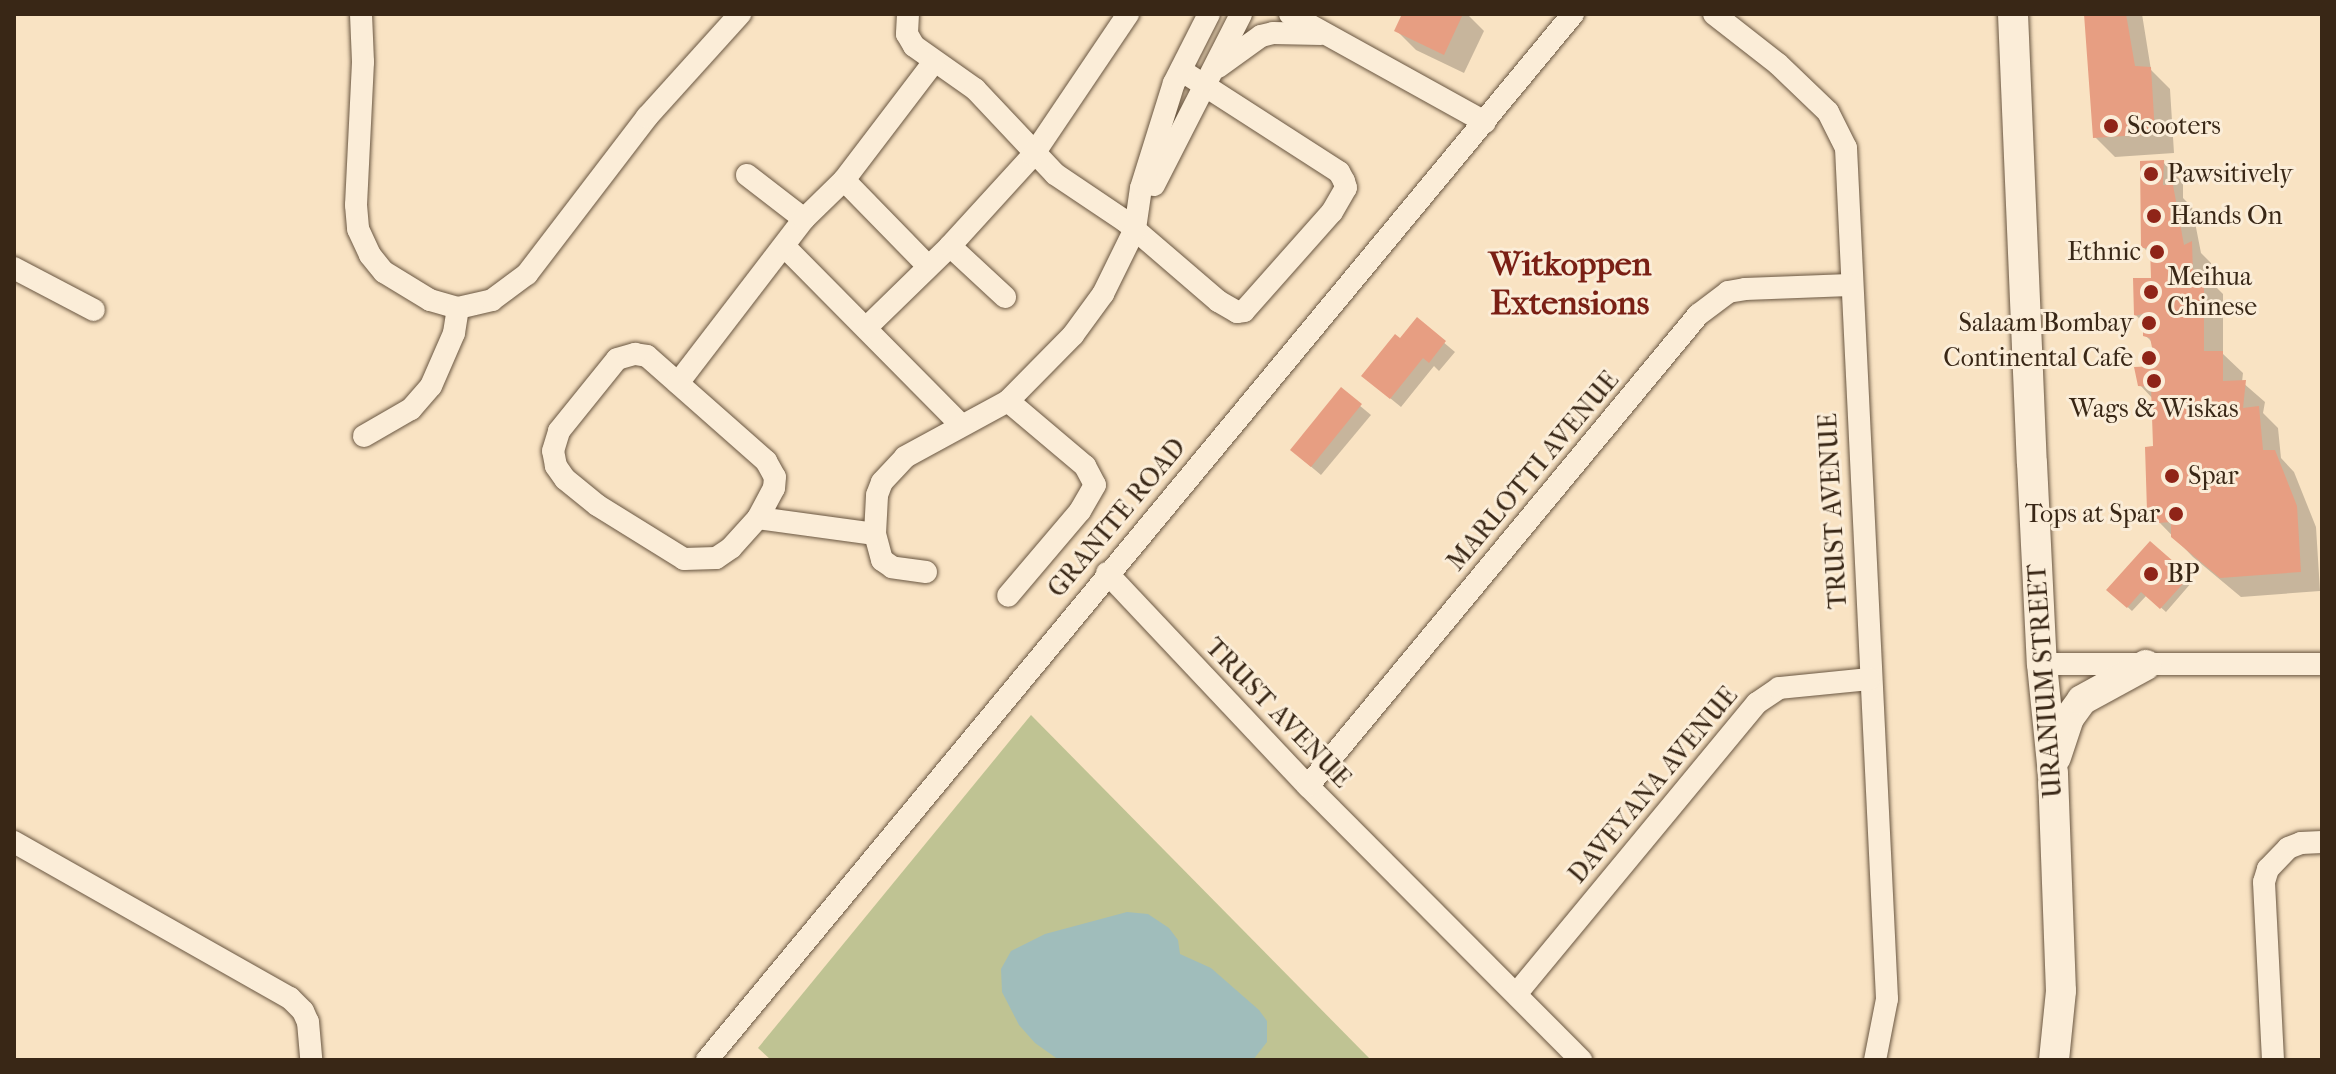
<!DOCTYPE html>
<html>
<head>
<meta charset="utf-8">
<style>
  body { margin:0 }
  #map { position:relative; width:2336px; height:1074px; overflow:hidden; background:#f9e3c3; font-family:"IM FELL French Canon",serif }
  div>[style] { position:absolute }
  .green>* { inset:0; background:#bfc393 }
  .water>* { inset:0; background:#a0bdbb }
  .shadow>* { inset:0; background:#0003 }
  .building>* { inset:0; background:#e79e82; transform-origin:0 0 }
  .roads { filter:drop-shadow(0 0 2px #695641) drop-shadow(0 0 2px #695641) }
  .street>* { height:22px; margin:-11px; padding:0 11px; transform-origin:11px; border-radius:11px; background:#fbedd8 }
  .secondary>* { height:30px; margin:-15px; padding:0 15px; transform-origin:15px; border-radius:15px; background:#fbedd8 }
  .dots>* { width:22px; height:22px; translate:-50% -50%; box-sizing:border-box; border:4px solid #fbedd8; border-radius:50% }
  span { translate:-50% -50%; white-space:nowrap; text-align:center; line-height:1.15; -webkit-text-stroke:6px #fbedd8; paint-order:stroke }
  .poi-label { font-size:26px; color:#392716 }
  .left { translate:0 -50%; text-align:left }
  .right { translate:-100% -50%; text-align:right }
  .street-label { font-size:26px; color:#392716 }
  .district-label { font-size:34px; color:#7a1f14; font-weight:700 }
  .frame { position:absolute; inset:0; border:16px solid #392716; pointer-events:none }
</style>
</head>
<body>
<div id="map">
  <div class="green">
    <i style="clip-path:polygon(1031px 715px,1371px 1060px,771px 1060px,758px 1048px)"></i>
  </div>
  <div class="water">
    <i style="clip-path:polygon(1127px 912px,1148px 914px,1169px 928px,1178px 940px,1180px 954px,1211px 968px,1259px 1010px,1267px 1021px,1267px 1042px,1253px 1060px,1059px 1060px,1035px 1043px,1019px 1025px,1002px 992px,1001px 969px,1011px 951px,1045px 934px)"></i>
  </div>
  <div class="shadow">
    <i style="clip-path:polygon(1404px 14px,1467px 14px,1484px 31px,1464px 73px,1416px 50px,1396px 30px)"></i>
    <i style="clip-path:polygon(2085px 14px,2142px 14px,2151px 70px,2170px 89px,2174px 153px,2115px 157px,2095px 137px)"></i>
    <i style="clip-path:polygon(2163px 162px,2183px 182px,2183px 198px,2192px 207px,2201px 253px,2211px 263px,2211px 282px,2223px 294px,2223px 354px,2243px 373px,2242px 382px,2265px 402px,2263px 413px,2278px 428px,2281px 458px,2294px 472px,2316px 527px,2320px 591px,2241px 597px,2193px 557px,2159px 522px,2153px 399px,2140px 385px,2159px 368px,2153px 343px,2145px 335px,2145px 325px,2136px 315px,2153px 280px,2152px 256px,2143px 247px)"></i>
    <i style="clip-path:polygon(1417px 320px,1455px 352px,1439px 371px,1434px 366px,1401px 407px,1374px 385px)"></i>
    <i style="clip-path:polygon(1341px 390px,1371px 415px,1321px 475px,1302px 459px)"></i>
    <i style="clip-path:polygon(2150px 544px,2192px 582px,2166px 612px,2147px 595px,2132px 611px,2109px 590px)"></i>
  </div>
  <div class="building">
    <i style="clip-path:polygon(1402px 14px,1463px 14px,1444px 55px,1394px 31px)"></i>
    <i style="clip-path:polygon(2084px 14px,2126px 14px,2135px 66px,2151px 67px,2155px 134px,2093px 138px)"></i>
    <i style="clip-path:polygon(2164px 160px,2163px 185px,2173px 185px,2184px 245px,2192px 241px,2193px 276px,2204px 272px,2204px 351px,2223px 351px,2223px 381px,2246px 380px,2243px 408px,2259px 406px,2263px 450px,2275px 450px,2297px 506px,2301px 572px,2220px 578px,2171px 537px,2171px 522px,2158px 523px,2147px 511px,2145px 447px,2153px 446px,2151px 387px,2138px 386px,2134px 367px,2156px 366px,2150px 338px,2143px 336px,2143px 314px,2134px 316px,2133px 278px,2151px 278px,2150px 248px,2141px 248px,2140px 161px)"></i>
    <i style="clip-path:polygon(1417px 317px,1446px 341px,1429px 363px,1423px 358px,1390px 399px,1361px 376px,1395px 334px,1400px 338px)"></i>
    <i style="left:1341px;top:387px;width:27px;height:81px;rotate:39deg"></i>
    <i style="clip-path:polygon(2150px 541px,2190px 576px,2160px 609px,2141px 592px,2127px 608px,2106px 590px)"></i>
  </div>
  <div class="roads">
    <div class="street">
      <i style="left:361px;top:14px;width:48px;rotate:87.6deg"></i>
      <i style="left:363px;top:62px;width:143px;rotate:92.8deg"></i>
      <i style="left:356px;top:205px;width:24px;rotate:85deg"></i>
      <i style="left:358px;top:229px;width:29px;rotate:65deg"></i>
      <i style="left:370px;top:255px;width:22px;rotate:51deg"></i>
      <i style="left:384px;top:272px;width:54px;rotate:31.3deg"></i>
      <i style="left:430px;top:300px;width:29px;rotate:16deg"></i>
      <i style="left:458px;top:308px;width:35px;rotate:-13deg"></i>
      <i style="left:492px;top:300px;width:44px;rotate:-36.6deg"></i>
      <i style="left:527px;top:274px;width:198px;rotate:-52.6deg"></i>
      <i style="left:647px;top:117px;width:139px;rotate:-47.9deg"></i>
      <i style="left:908px;top:14px;width:20px;rotate:93deg"></i>
      <i style="left:907px;top:34px;width:14px;rotate:60deg"></i>
      <i style="left:914px;top:46px;width:75px;rotate:35.2deg"></i>
      <i style="left:975px;top:89px;width:117px;rotate:46.7deg"></i>
      <i style="left:1055px;top:174px;width:84px;rotate:33.9deg"></i>
      <i style="left:1125px;top:221px;width:123px;rotate:40.7deg"></i>
      <i style="left:1218px;top:301px;width:22px;rotate:30deg"></i>
      <i style="left:1237px;top:312px;width:7px;rotate:-8deg"></i>
      <i style="left:1244px;top:311px;width:132px;rotate:-48.4deg"></i>
      <i style="left:1332px;top:212px;width:28px;rotate:-60deg"></i>
      <i style="left:1346px;top:188px;width:7px;rotate:-106deg"></i>
      <i style="left:1344px;top:181px;width:10px;rotate:-119deg"></i>
      <i style="left:1339px;top:172px;width:188px;rotate:-147.2deg"></i>
      <i style="left:1290px;top:14px;width:223px;rotate:29deg"></i>
      <i style="left:1714px;top:14px;width:81px;rotate:38deg"></i>
      <i style="left:1778px;top:64px;width:69px;rotate:43.8deg"></i>
      <i style="left:1828px;top:112px;width:40px;rotate:63.4deg"></i>
      <i style="left:1846px;top:148px;width:852px;rotate:87.24deg"></i>
      <i style="left:1887px;top:999px;width:62px;rotate:101.1deg"></i>
      <i style="left:1218px;top:67px;width:53px;rotate:-35.8deg"></i>
      <i style="left:1261px;top:36px;width:12px;rotate:-14deg"></i>
      <i style="left:1273px;top:33px;width:48px;rotate:1.2deg"></i>
      <i style="left:747px;top:175px;width:72px;rotate:37.7deg"></i>
      <i style="left:844px;top:180px;width:120px;rotate:45.7deg"></i>
      <i style="left:1154px;top:185px;width:192px;rotate:-63deg"></i>
      <i style="left:784px;top:246px;width:250px;rotate:45.3deg"></i>
      <i style="left:950px;top:246px;width:75px;rotate:42.8deg"></i>
      <i style="left:14px;top:268px;width:90px;rotate:27.7deg"></i>
      <i style="left:866px;top:328px;width:117px;rotate:-44.3deg"></i>
      <i style="left:950px;top:246px;width:123px;rotate:-47.6deg"></i>
      <i style="left:1033px;top:155px;width:170px;rotate:-56deg"></i>
      <i style="left:635px;top:354px;width:12px;rotate:9deg"></i>
      <i style="left:647px;top:356px;width:159px;rotate:41.4deg"></i>
      <i style="left:766px;top:461px;width:18px;rotate:61deg"></i>
      <i style="left:775px;top:477px;width:11px;rotate:95deg"></i>
      <i style="left:774px;top:488px;width:34px;rotate:118deg"></i>
      <i style="left:758px;top:518px;width:40px;rotate:132deg"></i>
      <i style="left:731px;top:548px;width:18px;rotate:146deg"></i>
      <i style="left:716px;top:558px;width:32px;rotate:178deg"></i>
      <i style="left:684px;top:559px;width:102px;rotate:-148.2deg"></i>
      <i style="left:597px;top:505px;width:41px;rotate:-140.9deg"></i>
      <i style="left:565px;top:479px;width:16px;rotate:-125deg"></i>
      <i style="left:556px;top:466px;width:15px;rotate:-101deg"></i>
      <i style="left:553px;top:451px;width:21px;rotate:-73deg"></i>
      <i style="left:559px;top:431px;width:92px;rotate:-51.1deg"></i>
      <i style="left:617px;top:359px;width:19px;rotate:-16deg"></i>
      <i style="left:678px;top:383px;width:207px;rotate:-52.5deg"></i>
      <i style="left:804px;top:219px;width:56px;rotate:-44.3deg"></i>
      <i style="left:844px;top:180px;width:148px;rotate:-52.7deg"></i>
      <i style="left:1008px;top:401px;width:101px;rotate:40.2deg"></i>
      <i style="left:1085px;top:466px;width:21px;rotate:62deg"></i>
      <i style="left:1095px;top:485px;width:30px;rotate:120deg"></i>
      <i style="left:1080px;top:511px;width:111px;rotate:130.3deg"></i>
      <i style="left:364px;top:436px;width:54px;rotate:-29.9deg"></i>
      <i style="left:411px;top:409px;width:30px;rotate:-49deg"></i>
      <i style="left:431px;top:386px;width:58px;rotate:-66.5deg"></i>
      <i style="left:454px;top:333px;width:25px;rotate:-81deg"></i>
      <i style="left:758px;top:518px;width:118px;rotate:7.8deg"></i>
      <i style="left:926px;top:572px;width:34px;rotate:-172deg"></i>
      <i style="left:892px;top:567px;width:12px;rotate:-145deg"></i>
      <i style="left:882px;top:560px;width:27px;rotate:-105deg"></i>
      <i style="left:875px;top:534px;width:39px;rotate:-87deg"></i>
      <i style="left:877px;top:495px;width:14px;rotate:-69deg"></i>
      <i style="left:882px;top:482px;width:34px;rotate:-47deg"></i>
      <i style="left:905px;top:457px;width:117px;rotate:-28.5deg"></i>
      <i style="left:1008px;top:401px;width:93px;rotate:-45.4deg"></i>
      <i style="left:1073px;top:335px;width:51px;rotate:-53.8deg"></i>
      <i style="left:1103px;top:294px;width:72px;rotate:-63.8deg"></i>
      <i style="left:1135px;top:229px;width:41px;rotate:-81.7deg"></i>
      <i style="left:1141px;top:188px;width:110px;rotate:-72.6deg"></i>
      <i style="left:1174px;top:83px;width:77px;rotate:-63.1deg"></i>
      <i style="left:1107px;top:573px;width:293px;rotate:46.7deg"></i>
      <i style="left:1308px;top:786px;width:387px;rotate:45.1deg"></i>
      <i style="left:2042px;top:664px;width:280px"></i>
      <i style="left:1308px;top:786px;width:612px;rotate:-50.37deg"></i>
      <i style="left:1698px;top:315px;width:38px;rotate:-37deg"></i>
      <i style="left:1728px;top:292px;width:17px;rotate:-10deg"></i>
      <i style="left:1745px;top:289px;width:105px;rotate:-2.2deg"></i>
      <i style="left:14px;top:842px;width:317px;rotate:29.5deg"></i>
      <i style="left:290px;top:998px;width:18px;rotate:45deg"></i>
      <i style="left:303px;top:1011px;width:12px;rotate:66deg"></i>
      <i style="left:308px;top:1022px;width:38px;rotate:85deg"></i>
      <i style="left:1517px;top:993px;width:376px;rotate:-50.4deg"></i>
      <i style="left:1757px;top:703px;width:27px;rotate:-34deg"></i>
      <i style="left:1779px;top:688px;width:90px;rotate:-5.7deg"></i>
      <i style="left:707px;top:1060px;width:1358px;rotate:-50.38deg"></i>
      <i style="left:2273px;top:1060px;width:178px;rotate:-92.9deg"></i>
      <i style="left:2264px;top:882px;width:14px;rotate:-73deg"></i>
      <i style="left:2268px;top:869px;width:29px;rotate:-46deg"></i>
      <i style="left:2288px;top:848px;width:14px;rotate:-21deg"></i>
      <i style="left:2301px;top:843px;width:21px;rotate:-3deg"></i>
    </div>
    <div class="secondary">
      <i style="left:2013px;top:14px;width:449px;rotate:87.6deg"></i>
      <i style="left:2032px;top:463px;width:201px;rotate:87.2deg"></i>
      <i style="left:2042px;top:664px;width:111px;rotate:84.3deg"></i>
      <i style="left:2053px;top:774px;width:217px;rotate:87.9deg"></i>
      <i style="left:2061px;top:991px;width:69px;rotate:95.8deg"></i>
      <i style="left:2056px;top:757px;width:41px;rotate:-71.6deg"></i>
      <i style="left:2069px;top:718px;width:22px;rotate:-54deg"></i>
      <i style="left:2082px;top:700px;width:73px;rotate:-28.7deg"></i>
    </div>
  </div>
  <div class="dots">
    <i style="left:2111px;top:126px;background:#8f2418"></i>
    <i style="left:2151px;top:174px;background:#8f2418"></i>
    <i style="left:2154px;top:216px;background:#8f2418"></i>
    <i style="left:2157px;top:252px;background:#8f2418"></i>
    <i style="left:2151px;top:292px;background:#8f2418"></i>
    <i style="left:2149px;top:323px;background:#8f2418"></i>
    <i style="left:2149px;top:358px;background:#8f2418"></i>
    <i style="left:2154px;top:381px;background:#8f2418"></i>
    <i style="left:2172px;top:476px;background:#8f2418"></i>
    <i style="left:2176px;top:514px;background:#8f2418"></i>
    <i style="left:2151px;top:574px;background:#8f2418"></i>
  </div>
  <div class="poi-label">
    <span class="left" style="left:2127px;top:126px">Scooters</span>
    <span class="left" style="left:2167px;top:174px">Pawsitively</span>
    <span class="left" style="left:2170px;top:216px">Hands On</span>
    <span class="right" style="left:2141px;top:252px">Ethnic</span>
    <span class="left" style="left:2167px;top:292px">Meihua<br>Chinese</span>
    <span class="right" style="left:2133px;top:323px">Salaam Bombay</span>
    <span class="right" style="left:2133px;top:358px">Continental Cafe</span>
    <span style="left:2154px;top:409px">Wags &amp; Wiskas</span>
    <span class="left" style="left:2188px;top:476px">Spar</span>
    <span class="right" style="left:2160px;top:514px">Tops at Spar</span>
    <span class="left" style="left:2167px;top:574px">BP</span>
  </div>
  <div class="street-label">
    <span style="left:1533px;top:471px;rotate:-50deg">MARLOTTI AVENUE</span>
    <span style="left:1833px;top:511px;rotate:-93deg">TRUST AVENUE</span>
    <span style="left:1117px;top:518px;rotate:-50deg">GRANITE ROAD</span>
    <span style="left:2045px;top:681px;rotate:-94deg">URANIUM STREET</span>
    <span style="left:1278px;top:713px;rotate:46deg">TRUST AVENUE</span>
    <span style="left:1653px;top:785px;rotate:-50deg">DAVEYANA AVENUE</span>
  </div>
  <div class="district-label">
    <span style="left:1570px;top:284px">Witkoppen<br>Extensions</span>
  </div>
  <div class="frame"></div>
</div>
</body>
</html>
